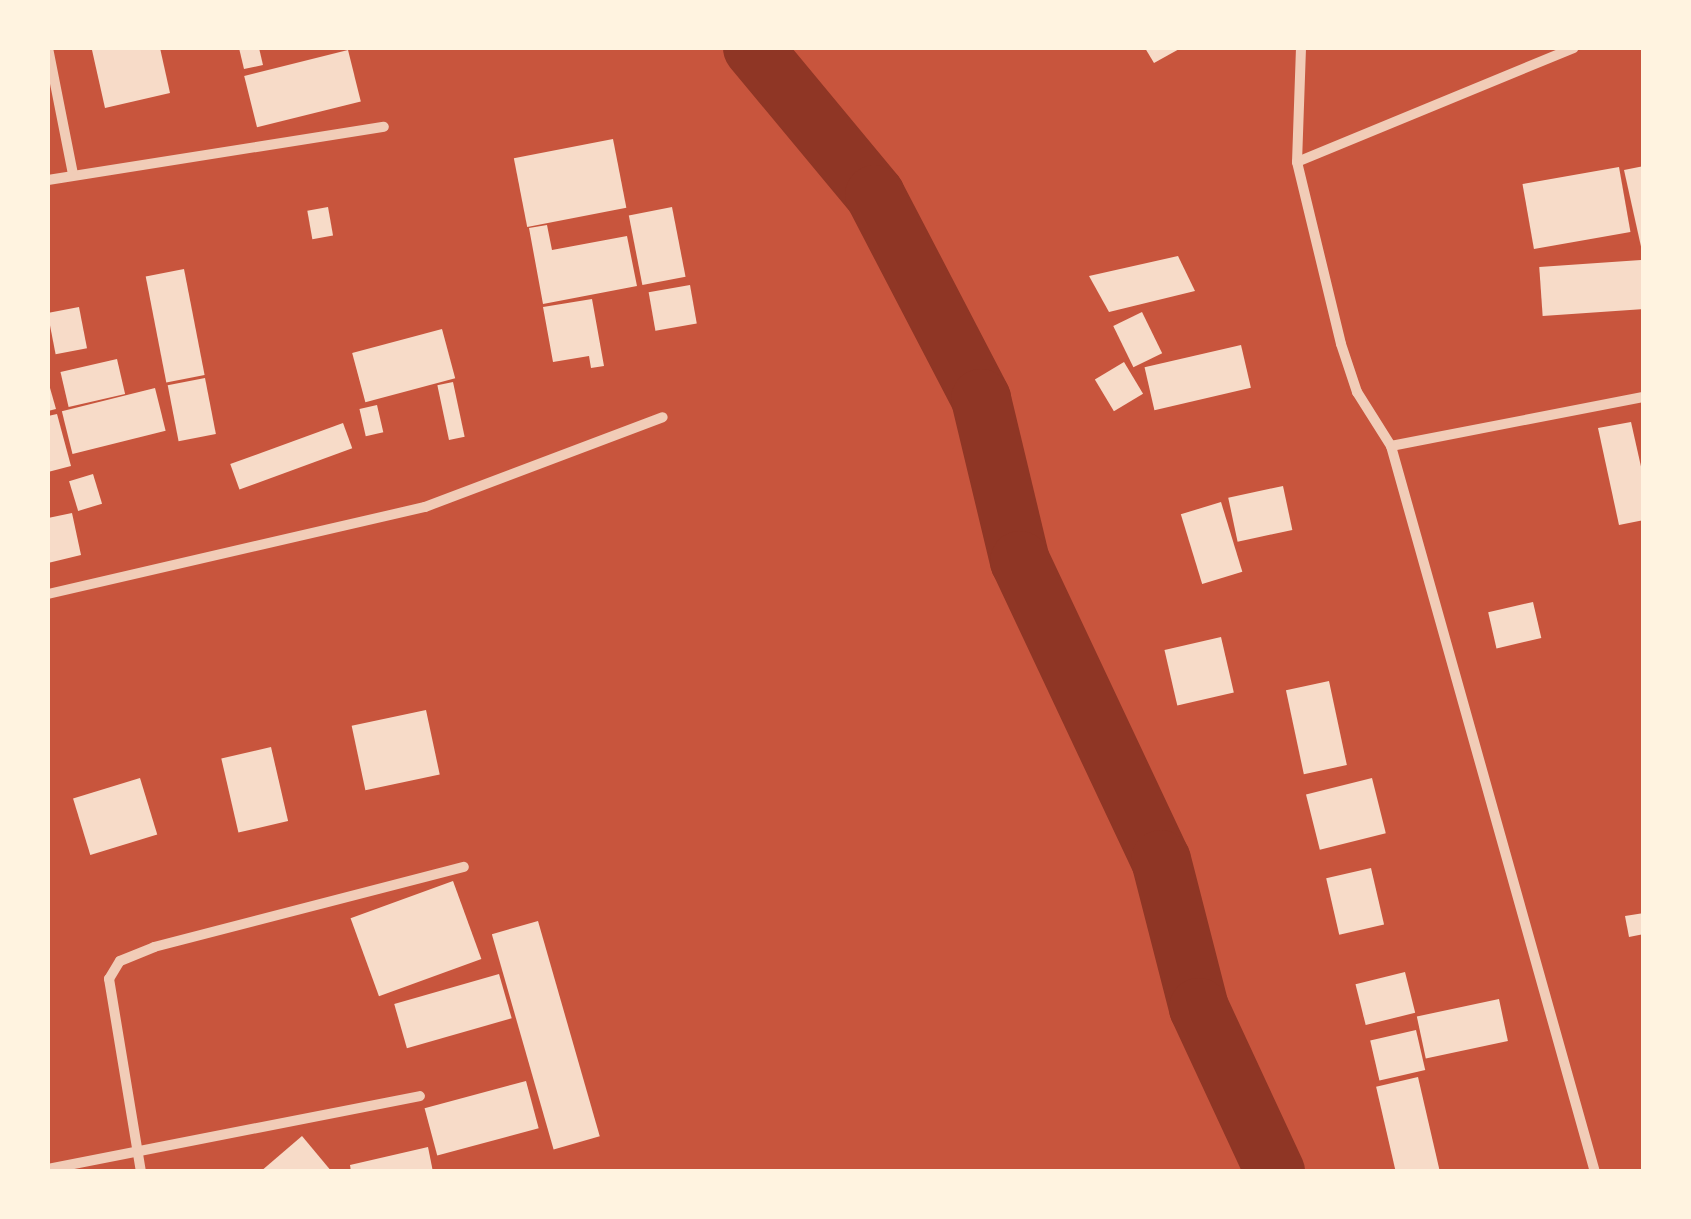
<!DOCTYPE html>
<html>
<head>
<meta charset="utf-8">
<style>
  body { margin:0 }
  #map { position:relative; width:1691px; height:1219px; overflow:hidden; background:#c8553d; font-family:"Fira Sans Condensed",sans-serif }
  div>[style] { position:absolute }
  .river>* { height:60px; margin:-30px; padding:0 30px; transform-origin:30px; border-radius:30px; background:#8f3625 }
  .building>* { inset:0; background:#f7dbc8; transform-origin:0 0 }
  .minor>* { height:10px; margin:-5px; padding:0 5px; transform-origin:5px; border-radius:5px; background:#f1ccb7 }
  span { translate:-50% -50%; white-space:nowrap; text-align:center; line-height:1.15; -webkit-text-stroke:10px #fff3e0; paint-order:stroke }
  .frame { position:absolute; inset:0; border:50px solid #fff3e0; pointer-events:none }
</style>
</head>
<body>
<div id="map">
  <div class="river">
    <i style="left:753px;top:48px;width:191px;rotate:50.3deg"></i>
    <i style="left:875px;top:195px;width:230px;rotate:62.5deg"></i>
    <i style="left:981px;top:399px;width:167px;rotate:76.5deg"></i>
    <i style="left:1020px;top:561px;width:331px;rotate:64.8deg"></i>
    <i style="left:1161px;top:860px;width:153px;rotate:75.6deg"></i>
    <i style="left:1199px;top:1008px;width:181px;rotate:65.1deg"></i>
  </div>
  <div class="building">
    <i style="clip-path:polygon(101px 48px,160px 48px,170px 93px,105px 108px,92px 50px)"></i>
    <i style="clip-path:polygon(239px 48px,259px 48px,263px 65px,244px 69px)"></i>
    <i style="clip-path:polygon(1145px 48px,1181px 48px,1154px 63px)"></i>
    <i style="left:348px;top:50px;width:53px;height:107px;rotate:76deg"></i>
    <i style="left:613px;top:139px;width:70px;height:101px;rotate:79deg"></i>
    <i style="clip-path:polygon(1644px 166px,1644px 251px,1642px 251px,1624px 170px)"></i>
    <i style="left:1619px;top:167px;width:66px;height:98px;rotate:80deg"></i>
    <i style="left:328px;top:207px;width:29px;height:21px;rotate:80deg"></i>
    <i style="left:672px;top:207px;width:71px;height:44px;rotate:79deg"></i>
    <i style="clip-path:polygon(547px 225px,552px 250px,627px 236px,637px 286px,543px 304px,529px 228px)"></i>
    <i style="clip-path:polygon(1178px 256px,1195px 291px,1109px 312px,1089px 276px)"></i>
    <i style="left:1641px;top:260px;width:49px;height:102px;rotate:86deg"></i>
    <i style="left:184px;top:269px;width:108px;height:39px;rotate:79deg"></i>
    <i style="left:690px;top:285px;width:39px;height:42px;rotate:80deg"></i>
    <i style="clip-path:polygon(592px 299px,604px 366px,591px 368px,589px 356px,553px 362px,543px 307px)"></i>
    <i style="left:79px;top:307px;width:42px;height:32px;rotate:79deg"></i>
    <i style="left:1142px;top:312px;width:46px;height:32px;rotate:64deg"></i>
    <i style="left:442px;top:329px;width:51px;height:93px;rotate:75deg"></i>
    <i style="left:1241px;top:345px;width:44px;height:99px;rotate:77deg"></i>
    <i style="left:117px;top:359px;width:36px;height:58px;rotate:77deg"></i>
    <i style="left:1124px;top:362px;width:37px;height:34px;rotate:59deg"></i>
    <i style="left:205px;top:378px;width:57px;height:38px;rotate:79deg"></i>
    <i style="clip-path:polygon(48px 381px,56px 409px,48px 411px)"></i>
    <i style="left:453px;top:382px;width:56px;height:16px;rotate:78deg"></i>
    <i style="left:155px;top:388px;width:44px;height:96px;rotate:76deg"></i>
    <i style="left:377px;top:405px;width:28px;height:18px;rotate:77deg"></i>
    <i style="clip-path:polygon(57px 414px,71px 466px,48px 472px,48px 416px)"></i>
    <i style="clip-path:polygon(1631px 422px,1644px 480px,1644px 520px,1619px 525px,1598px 428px)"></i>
    <i style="left:343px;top:423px;width:27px;height:120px;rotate:70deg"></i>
    <i style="left:93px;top:474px;width:31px;height:25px;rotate:73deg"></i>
    <i style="left:1283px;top:486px;width:45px;height:56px;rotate:78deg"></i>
    <i style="left:1221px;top:502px;width:73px;height:42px;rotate:73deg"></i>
    <i style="clip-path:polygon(72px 513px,81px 555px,48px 563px,48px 518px)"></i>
    <i style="left:1533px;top:602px;width:37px;height:46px;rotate:77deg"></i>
    <i style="left:1221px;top:637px;width:57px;height:58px;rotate:77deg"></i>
    <i style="left:1329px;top:681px;width:86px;height:44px;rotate:78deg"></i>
    <i style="left:426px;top:710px;width:66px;height:76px;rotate:78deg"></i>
    <i style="left:271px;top:747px;width:76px;height:51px;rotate:77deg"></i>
    <i style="left:140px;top:778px;width:59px;height:70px;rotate:73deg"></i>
    <i style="left:1372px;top:778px;width:57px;height:68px;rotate:76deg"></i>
    <i style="left:1371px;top:868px;width:58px;height:46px;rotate:77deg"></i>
    <i style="left:453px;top:881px;width:83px;height:109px;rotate:70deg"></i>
    <i style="clip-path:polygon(1644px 913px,1644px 934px,1629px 937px,1625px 916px)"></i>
    <i style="left:538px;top:921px;width:224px;height:48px;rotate:74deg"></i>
    <i style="left:1405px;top:972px;width:42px;height:51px;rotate:76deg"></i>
    <i style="left:499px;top:974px;width:46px;height:109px;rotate:74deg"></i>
    <i style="left:1499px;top:999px;width:43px;height:84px;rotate:78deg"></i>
    <i style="left:1416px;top:1030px;width:41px;height:47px;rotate:77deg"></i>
    <i style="left:1418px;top:1077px;width:96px;height:43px;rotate:77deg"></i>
    <i style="left:526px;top:1081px;width:49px;height:105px;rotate:75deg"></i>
    <i style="clip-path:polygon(302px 1136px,332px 1172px,260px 1172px)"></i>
    <i style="clip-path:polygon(428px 1147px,433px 1172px,351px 1172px,350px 1165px)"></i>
  </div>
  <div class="minor">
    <i style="left:48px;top:48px;width:128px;rotate:78.8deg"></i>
    <i style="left:1301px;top:48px;width:114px;rotate:92deg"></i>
    <i style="left:1297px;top:162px;width:187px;rotate:76.4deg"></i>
    <i style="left:1341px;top:344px;width:51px;rotate:71.6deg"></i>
    <i style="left:1357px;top:392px;width:64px;rotate:57.8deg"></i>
    <i style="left:1391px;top:446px;width:754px;rotate:74.31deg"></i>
    <i style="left:1297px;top:162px;width:299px;rotate:-22.4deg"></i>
    <i style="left:48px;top:180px;width:340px;rotate:-9deg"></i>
    <i style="left:1391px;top:446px;width:258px;rotate:-11deg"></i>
    <i style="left:48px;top:594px;width:387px;rotate:-13deg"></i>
    <i style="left:425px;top:507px;width:254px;rotate:-20.7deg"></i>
    <i style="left:48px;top:1169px;width:379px;rotate:-11.1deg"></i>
    <i style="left:141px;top:1172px;width:196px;rotate:-99.4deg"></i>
    <i style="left:109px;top:979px;width:21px;rotate:-59deg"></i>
    <i style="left:120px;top:961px;width:37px;rotate:-22deg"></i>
    <i style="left:154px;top:947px;width:320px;rotate:-14.5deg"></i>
  </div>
  <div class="frame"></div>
</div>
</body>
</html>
